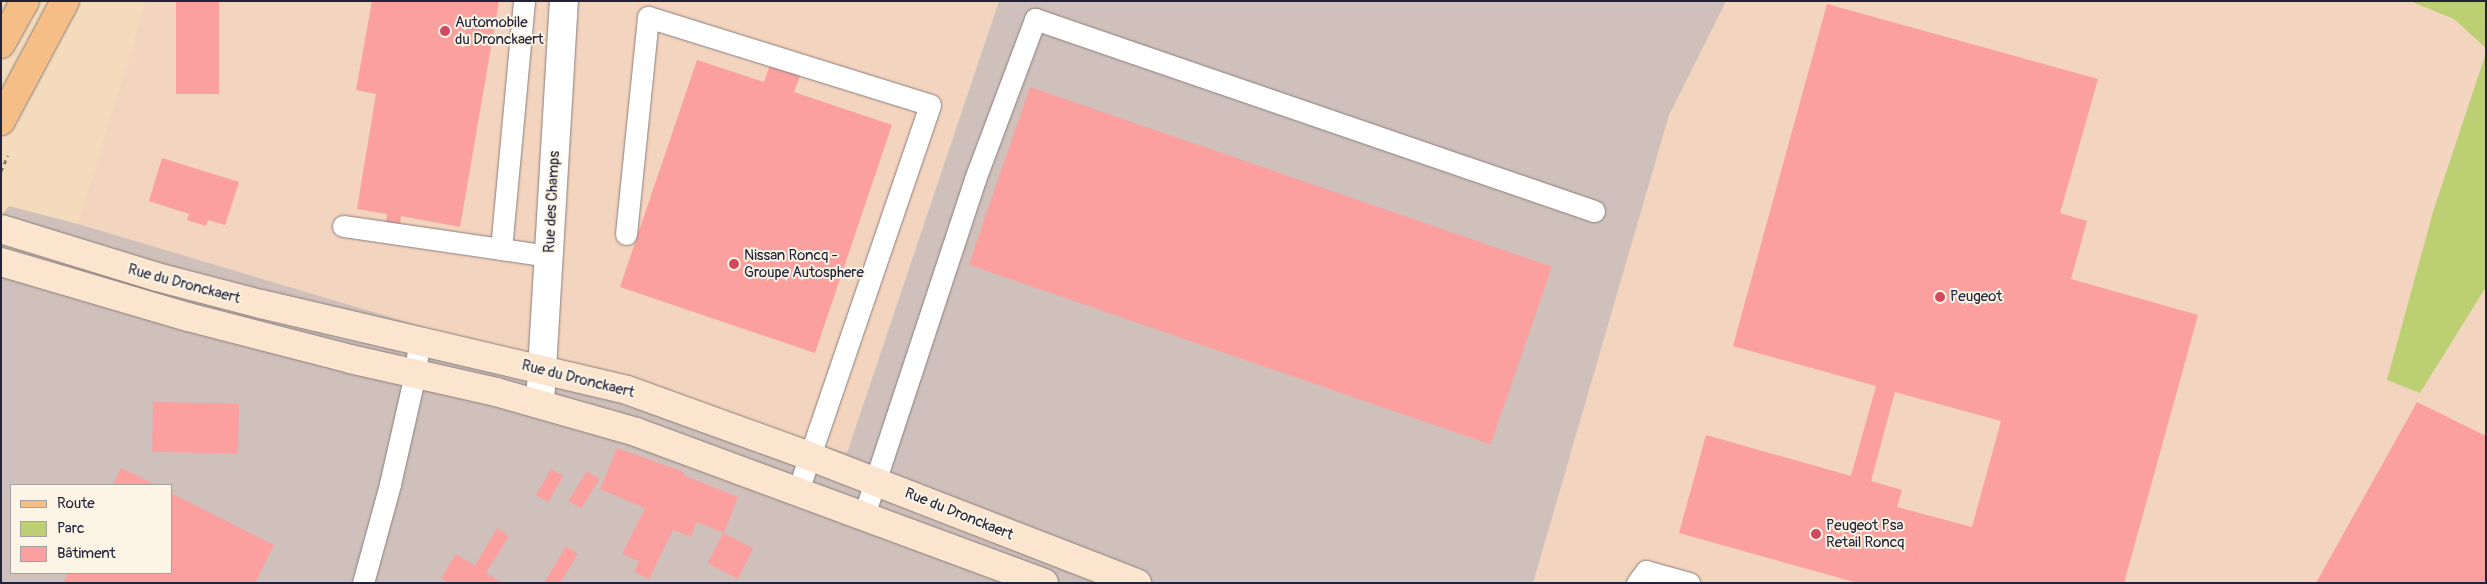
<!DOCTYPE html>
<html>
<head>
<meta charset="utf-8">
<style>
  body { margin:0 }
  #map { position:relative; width:2487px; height:584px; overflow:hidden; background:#f3dbbc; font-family:Pangolin,sans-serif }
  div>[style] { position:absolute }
  .built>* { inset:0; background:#f3d4bf }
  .industrial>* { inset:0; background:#cfc0bb }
  .green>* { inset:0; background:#bccf72 }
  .building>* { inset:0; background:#fb9f9f; transform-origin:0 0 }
  .path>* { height:3px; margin-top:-1.5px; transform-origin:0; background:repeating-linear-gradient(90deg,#8a7e7c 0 4px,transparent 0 8px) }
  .roads { filter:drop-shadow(0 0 1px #8a7e7c) drop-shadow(0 0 1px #8a7e7c) }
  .service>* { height:21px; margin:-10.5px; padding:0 10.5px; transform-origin:10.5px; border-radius:10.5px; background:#fff }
  .minor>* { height:28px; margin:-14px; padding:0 14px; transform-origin:14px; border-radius:14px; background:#fff }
  .secondary>* { height:28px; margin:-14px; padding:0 14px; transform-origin:14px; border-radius:14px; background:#fbe5cf }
  .primary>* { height:28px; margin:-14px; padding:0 14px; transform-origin:14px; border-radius:14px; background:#f6be87 }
  .dots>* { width:14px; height:14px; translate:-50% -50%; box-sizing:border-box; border:2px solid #fcf5e5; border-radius:50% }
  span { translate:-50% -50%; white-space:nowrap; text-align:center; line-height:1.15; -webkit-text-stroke:4px #fcf5e5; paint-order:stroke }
  .poi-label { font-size:15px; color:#22223b }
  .left { translate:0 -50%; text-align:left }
  .street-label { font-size:15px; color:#22223b }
  .frame { position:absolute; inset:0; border:2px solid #22223b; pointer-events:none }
  .legend { position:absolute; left:10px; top:484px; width:162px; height:90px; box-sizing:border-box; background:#fcf5e5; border:1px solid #a5a1a1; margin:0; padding:6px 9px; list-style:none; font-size:15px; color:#22223b }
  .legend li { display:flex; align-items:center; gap:10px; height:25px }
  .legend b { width:25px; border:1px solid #a5a1a1 }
</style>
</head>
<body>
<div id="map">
  <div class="built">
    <i style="clip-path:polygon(146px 1px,999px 1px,847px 453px,78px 224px)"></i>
    <i style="clip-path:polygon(1726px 1px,2410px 1px,2454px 19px,2486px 48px,2486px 53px,2433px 212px,2387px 380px,2420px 393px,2486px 287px,2486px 583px,1533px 583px,1669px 115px)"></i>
  </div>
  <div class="industrial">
    <i style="clip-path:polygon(evenodd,999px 1px,1726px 1px,1669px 115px,1533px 583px,1px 583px,1px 216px,9px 206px,78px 224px,847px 453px,999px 1px,11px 485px,171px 485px,171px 573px,11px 573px,11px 485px)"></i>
  </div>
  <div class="green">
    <i style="clip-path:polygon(2410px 1px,2486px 1px,2486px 48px,2454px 19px)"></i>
    <i style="clip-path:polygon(2486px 53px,2486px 287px,2420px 393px,2387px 380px,2433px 212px)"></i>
  </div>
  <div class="building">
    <i style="left:176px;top:1px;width:43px;height:93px"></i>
    <i style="clip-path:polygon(372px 1px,499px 1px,460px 227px,401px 216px,400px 225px,386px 223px,387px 214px,357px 209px,376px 94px,356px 90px)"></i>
    <i style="clip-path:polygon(evenodd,1827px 4px,2098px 79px,2060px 213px,2087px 221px,2071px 279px,2198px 315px,2124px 583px,1858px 583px,1679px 533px,1706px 435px,1851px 476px,1876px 386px,1733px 346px,1827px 4px,1895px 392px,2001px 421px,1972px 527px,1897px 507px,1902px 490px,1871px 481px,1895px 392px)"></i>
    <i style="clip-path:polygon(697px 60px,764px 82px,771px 62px,801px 73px,794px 92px,892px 125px,815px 353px,620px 287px)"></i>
    <i style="left:1030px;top:87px;width:552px;height:188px;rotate:19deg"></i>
    <i style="clip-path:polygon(162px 158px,239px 182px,225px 225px,208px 220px,206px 226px,187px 220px,189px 214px,149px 201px)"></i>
    <i style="left:153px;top:402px;width:86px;height:50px;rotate:1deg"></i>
    <i style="clip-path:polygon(2417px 402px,2486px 436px,2486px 583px,2316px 583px)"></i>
    <i style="clip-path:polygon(617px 448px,684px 472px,683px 475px,738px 497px,724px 533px,696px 522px,691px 537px,673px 530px,649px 579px,634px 572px,639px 561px,622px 554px,645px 508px,600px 489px)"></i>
    <i style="clip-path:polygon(121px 468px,156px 485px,113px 485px)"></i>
    <i style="left:551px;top:469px;width:14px;height:30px;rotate:30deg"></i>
    <i style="left:587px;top:471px;width:15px;height:35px;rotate:32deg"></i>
    <i style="clip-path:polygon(171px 493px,274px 545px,255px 583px,63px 583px,68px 573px,171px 573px)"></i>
    <i style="clip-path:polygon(497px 528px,509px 536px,486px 573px,503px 583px,449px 583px,441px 578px,456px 554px,475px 566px)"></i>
    <i style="left:723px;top:533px;width:34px;height:34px;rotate:27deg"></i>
    <i style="clip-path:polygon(566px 546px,578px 554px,560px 583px,544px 583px)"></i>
  </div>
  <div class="path">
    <i style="left:1px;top:171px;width:17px;rotate:-66deg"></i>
  </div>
  <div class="roads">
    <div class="service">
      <i style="left:343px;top:226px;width:207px;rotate:8.3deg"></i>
      <i style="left:626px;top:234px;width:218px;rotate:-84.2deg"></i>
      <i style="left:648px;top:17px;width:295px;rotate:17.3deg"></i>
      <i style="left:930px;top:105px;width:408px;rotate:108.9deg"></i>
      <i style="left:501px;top:249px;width:249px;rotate:-84.7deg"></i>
      <i style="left:864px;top:515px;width:354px;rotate:-71.7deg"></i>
      <i style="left:975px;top:179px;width:171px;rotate:-69.4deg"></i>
      <i style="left:1035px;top:19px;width:591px;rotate:18.96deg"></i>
      <i style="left:363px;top:583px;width:103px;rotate:-74.7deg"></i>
      <i style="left:390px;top:484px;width:113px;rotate:-77.2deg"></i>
      <i style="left:415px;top:374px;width:33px;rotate:-83deg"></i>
      <i style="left:1637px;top:583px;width:15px;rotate:-53deg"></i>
      <i style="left:1646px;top:571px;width:45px;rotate:15.6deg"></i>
    </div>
    <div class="minor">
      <i style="left:540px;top:403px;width:403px;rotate:-86.6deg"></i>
    </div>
    <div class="secondary">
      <i style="left:1px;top:229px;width:163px;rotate:17.1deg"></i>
      <i style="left:157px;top:277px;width:107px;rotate:14.6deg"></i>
      <i style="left:261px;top:304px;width:376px;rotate:13.2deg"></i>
      <i style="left:627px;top:390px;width:194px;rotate:19.9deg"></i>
      <i style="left:809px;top:456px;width:352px;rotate:21.2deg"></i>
      <i style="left:1px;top:262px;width:195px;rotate:16.4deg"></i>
      <i style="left:188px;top:317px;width:167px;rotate:14.5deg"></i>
      <i style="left:350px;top:359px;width:150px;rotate:12.7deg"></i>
      <i style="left:496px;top:392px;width:146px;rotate:15.9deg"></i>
      <i style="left:636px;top:432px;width:435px;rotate:20.3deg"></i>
    </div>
    <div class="primary">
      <i style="left:1px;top:44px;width:49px;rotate:-60.8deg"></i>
      <i style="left:1px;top:121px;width:136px;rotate:-61.9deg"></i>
    </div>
  </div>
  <div class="dots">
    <i style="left:445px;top:31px;background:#d1495b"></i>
    <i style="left:734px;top:264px;background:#d1495b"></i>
    <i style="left:1940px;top:297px;background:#d1495b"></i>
    <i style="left:1816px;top:534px;background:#d1495b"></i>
  </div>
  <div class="poi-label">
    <span class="left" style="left:455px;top:31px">Automobile<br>du Dronckaert</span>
    <span class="left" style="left:744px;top:264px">Nissan Roncq -<br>Groupe Autosphere</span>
    <span class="left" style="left:1950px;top:297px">Peugeot</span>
    <span class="left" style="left:1826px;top:534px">Peugeot Psa<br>Retail Roncq</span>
  </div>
  <div class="street-label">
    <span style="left:552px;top:202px;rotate:-87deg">Rue des Champs</span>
    <span style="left:184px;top:284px;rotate:15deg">Rue du Dronckaert</span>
    <span style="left:578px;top:379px;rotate:14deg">Rue du Dronckaert</span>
    <span style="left:959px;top:514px;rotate:22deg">Rue du Dronckaert</span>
  </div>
  <div class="frame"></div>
  <ul class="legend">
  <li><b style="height:6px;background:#f6be87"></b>Route</li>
  <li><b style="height:14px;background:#bccf72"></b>Parc</li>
  <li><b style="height:14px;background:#fb9f9f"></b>Bâtiment</li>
  </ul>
</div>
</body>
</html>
